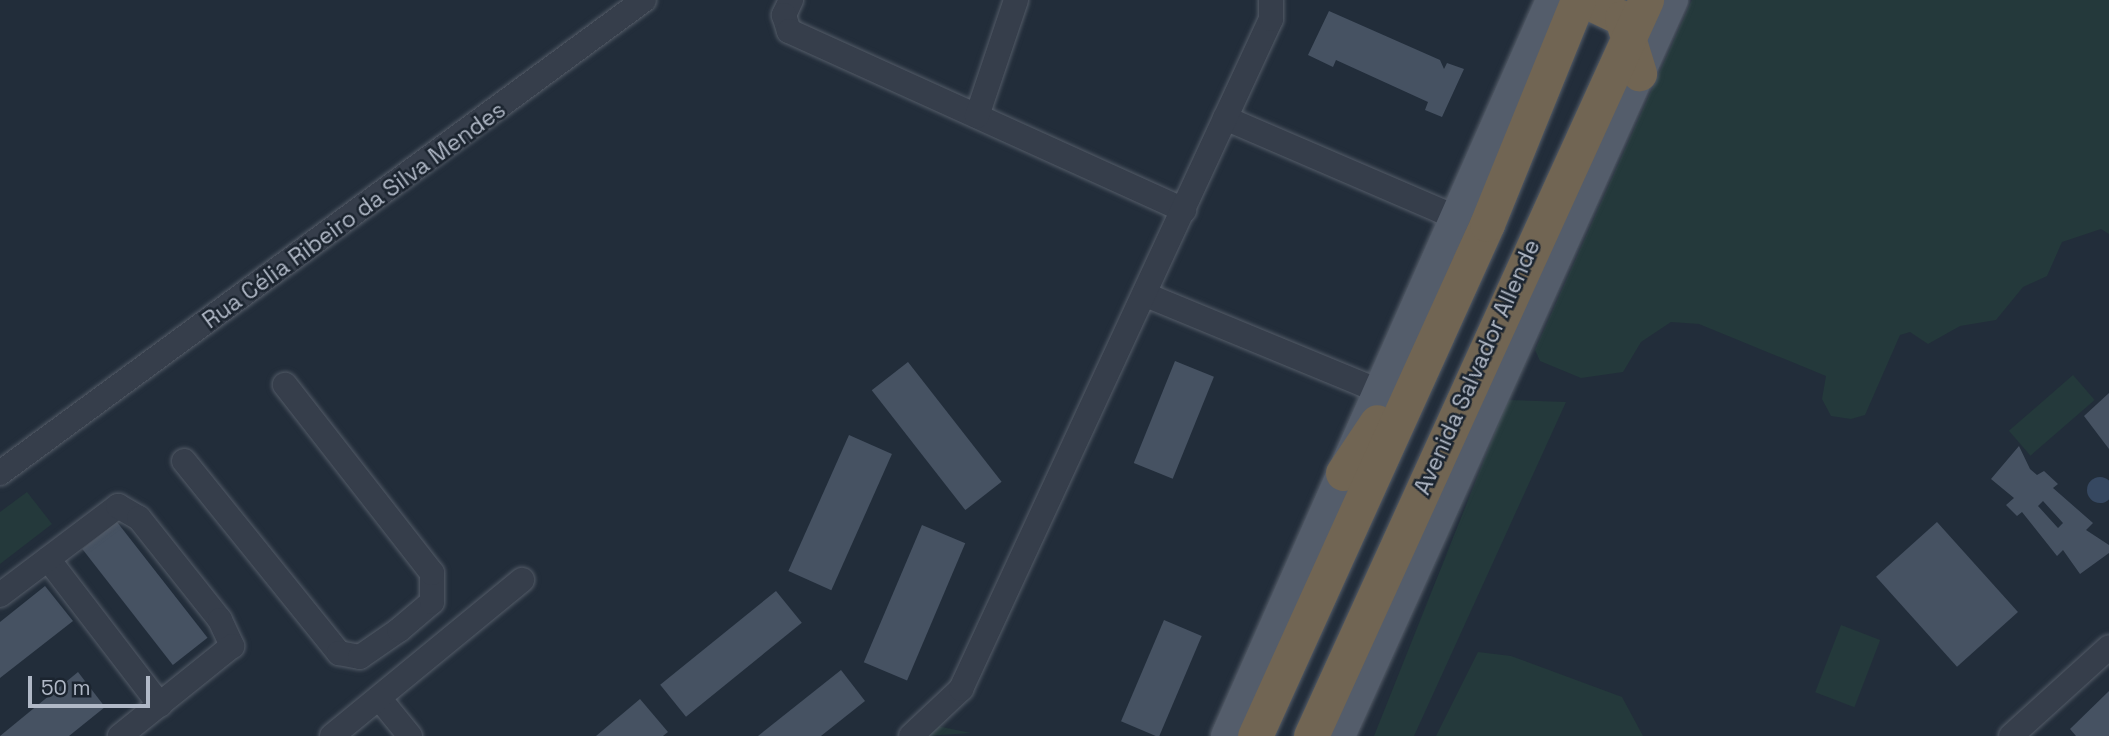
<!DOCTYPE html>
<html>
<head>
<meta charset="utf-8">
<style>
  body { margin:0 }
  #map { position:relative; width:2109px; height:736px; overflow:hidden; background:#222d3a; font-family:"Space Grotesk",sans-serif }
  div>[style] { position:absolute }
  .green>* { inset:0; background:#24393b; transform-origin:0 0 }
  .water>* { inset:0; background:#364861 }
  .round { border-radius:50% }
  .building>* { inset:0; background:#465262; transform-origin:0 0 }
  .roads { filter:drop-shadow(0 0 2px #545c68) drop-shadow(0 0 2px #545c68) }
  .minor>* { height:24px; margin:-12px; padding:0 12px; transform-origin:12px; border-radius:12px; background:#363e4b }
  .major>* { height:30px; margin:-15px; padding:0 15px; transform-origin:15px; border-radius:15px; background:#545d6b }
  .highway>* { height:35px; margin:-17.5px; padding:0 17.5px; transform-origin:17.5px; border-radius:17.5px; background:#716553 }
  span { translate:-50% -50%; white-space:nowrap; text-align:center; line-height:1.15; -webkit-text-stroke:5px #1b242f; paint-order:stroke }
  .street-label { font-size:23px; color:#b1b9c7 }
  .scale { position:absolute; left:28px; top:676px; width:122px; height:32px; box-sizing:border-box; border:4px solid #b1b9c7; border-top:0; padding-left:9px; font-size:21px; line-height:24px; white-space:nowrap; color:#b1b9c7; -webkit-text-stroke:5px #1b242f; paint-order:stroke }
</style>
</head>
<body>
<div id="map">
  <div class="green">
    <i style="clip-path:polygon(1692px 0,2109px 0,2109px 234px,2101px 229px,2062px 242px,2047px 276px,2023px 287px,1996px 320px,1960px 326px,1928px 344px,1910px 332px,1900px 335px,1865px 415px,1851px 419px,1831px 416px,1822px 399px,1826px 376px,1699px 324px,1671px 322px,1641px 342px,1623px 372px,1581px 378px,1540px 361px,1535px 350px)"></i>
    <i style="left:2073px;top:375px;width:33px;height:85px;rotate:49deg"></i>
    <i style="clip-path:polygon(1508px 400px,1566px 402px,1414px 736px,1374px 736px)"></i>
    <i style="clip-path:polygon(27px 492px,52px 524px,0 564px,0 512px)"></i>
    <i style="left:1841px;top:625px;width:42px;height:72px;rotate:21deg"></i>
    <i style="clip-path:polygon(1478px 652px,1511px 656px,1622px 697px,1643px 736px,1436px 736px)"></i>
    <i style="clip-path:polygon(937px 726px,971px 733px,925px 736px)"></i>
  </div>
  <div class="water">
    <i class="round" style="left:2087px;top:477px;width:26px;height:26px"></i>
  </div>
  <div class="building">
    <i style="clip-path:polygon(1329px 11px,1440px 60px,1444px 69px,1447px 63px,1464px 69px,1442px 117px,1425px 110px,1428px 102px,1336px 60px,1333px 67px,1308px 55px)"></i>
    <i style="left:1175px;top:361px;width:42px;height:110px;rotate:22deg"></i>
    <i style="left:908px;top:362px;width:152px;height:46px;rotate:52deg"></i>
    <i style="clip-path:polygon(2109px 393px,2109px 449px,2084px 416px)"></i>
    <i style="left:849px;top:435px;width:47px;height:149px;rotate:24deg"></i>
    <i style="clip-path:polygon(evenodd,2019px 446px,2030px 469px,2037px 475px,2044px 471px,2058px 484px,2053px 488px,2093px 523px,2086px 530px,2109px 545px,2109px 553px,2080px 574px,2063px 550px,2057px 556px,2022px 512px,2017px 516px,2006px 505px,2014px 498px,1991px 479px,2019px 446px,2043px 501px,2063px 523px,2058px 528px,2038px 506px,2043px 501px)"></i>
    <i style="left:117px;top:522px;width:147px;height:44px;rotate:52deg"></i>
    <i style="left:1937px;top:522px;width:121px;height:82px;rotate:48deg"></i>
    <i style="left:922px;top:525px;width:47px;height:149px;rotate:23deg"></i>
    <i style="clip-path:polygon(45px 586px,73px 621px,0 678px,0 622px)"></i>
    <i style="left:776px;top:591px;width:41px;height:149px;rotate:51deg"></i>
    <i style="left:1164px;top:620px;width:41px;height:110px;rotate:23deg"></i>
    <i style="clip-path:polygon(841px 670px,865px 701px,821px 736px,758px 736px)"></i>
    <i style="clip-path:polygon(78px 672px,105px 707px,69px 736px,0 736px)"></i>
    <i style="clip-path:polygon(2109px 691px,2109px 736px,2076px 736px,2070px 729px)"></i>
    <i style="clip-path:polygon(640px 699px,668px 732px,663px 736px,596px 736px)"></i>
  </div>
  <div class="roads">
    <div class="minor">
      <i style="left:791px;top:0;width:17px;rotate:115deg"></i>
      <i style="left:784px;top:15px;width:17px;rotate:73deg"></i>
      <i style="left:789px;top:31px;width:434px;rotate:24.4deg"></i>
      <i style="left:977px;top:116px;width:122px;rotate:-71.4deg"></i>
      <i style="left:1225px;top:118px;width:250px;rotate:23.3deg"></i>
      <i style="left:1146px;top:295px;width:252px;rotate:22.4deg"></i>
      <i style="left:184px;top:461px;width:247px;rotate:51.1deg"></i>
      <i style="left:339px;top:653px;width:21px;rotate:11deg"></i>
      <i style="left:360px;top:657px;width:47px;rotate:-34.7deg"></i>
      <i style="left:399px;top:630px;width:43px;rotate:-40.3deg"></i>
      <i style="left:432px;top:602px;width:29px;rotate:-90deg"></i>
      <i style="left:432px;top:573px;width:239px;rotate:-128deg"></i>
      <i style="left:0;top:473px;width:799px;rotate:-36.3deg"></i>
      <i style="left:48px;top:559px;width:184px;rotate:52.5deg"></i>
      <i style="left:0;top:595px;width:148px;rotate:-37deg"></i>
      <i style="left:118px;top:506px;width:24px;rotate:30deg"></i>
      <i style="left:139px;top:518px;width:130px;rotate:51.5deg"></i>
      <i style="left:220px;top:620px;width:29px;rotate:65deg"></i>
      <i style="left:232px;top:646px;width:144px;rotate:141.2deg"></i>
      <i style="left:379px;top:698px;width:49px;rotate:50.8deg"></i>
      <i style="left:332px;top:736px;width:246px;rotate:-39.4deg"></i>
      <i style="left:911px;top:736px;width:69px;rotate:-43.2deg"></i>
      <i style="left:961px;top:689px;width:738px;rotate:-65.17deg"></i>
      <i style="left:1271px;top:19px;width:19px;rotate:-90deg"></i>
      <i style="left:2011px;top:736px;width:132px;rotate:-42.2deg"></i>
    </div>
    <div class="major">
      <i style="left:1226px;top:736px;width:805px;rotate:-66.17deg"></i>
      <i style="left:1340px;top:736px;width:808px;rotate:-65.66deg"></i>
    </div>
    <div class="highway">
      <i style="left:1584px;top:0;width:42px;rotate:25.3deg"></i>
      <i style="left:1622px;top:18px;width:58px;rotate:72.8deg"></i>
      <i style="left:1343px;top:473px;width:61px;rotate:-56.3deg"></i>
      <i style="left:1255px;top:736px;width:562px;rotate:-65.62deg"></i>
      <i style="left:1487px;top:224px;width:242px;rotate:-67.9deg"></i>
      <i style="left:1311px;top:736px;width:809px;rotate:-65.53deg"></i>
    </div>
  </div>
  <div class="street-label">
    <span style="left:354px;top:215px;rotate:-36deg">Rua Célia Ribeiro da Silva Mendes</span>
    <span style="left:1477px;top:367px;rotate:-66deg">Avenida Salvador Allende</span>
  </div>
  <div class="scale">50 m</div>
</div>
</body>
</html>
